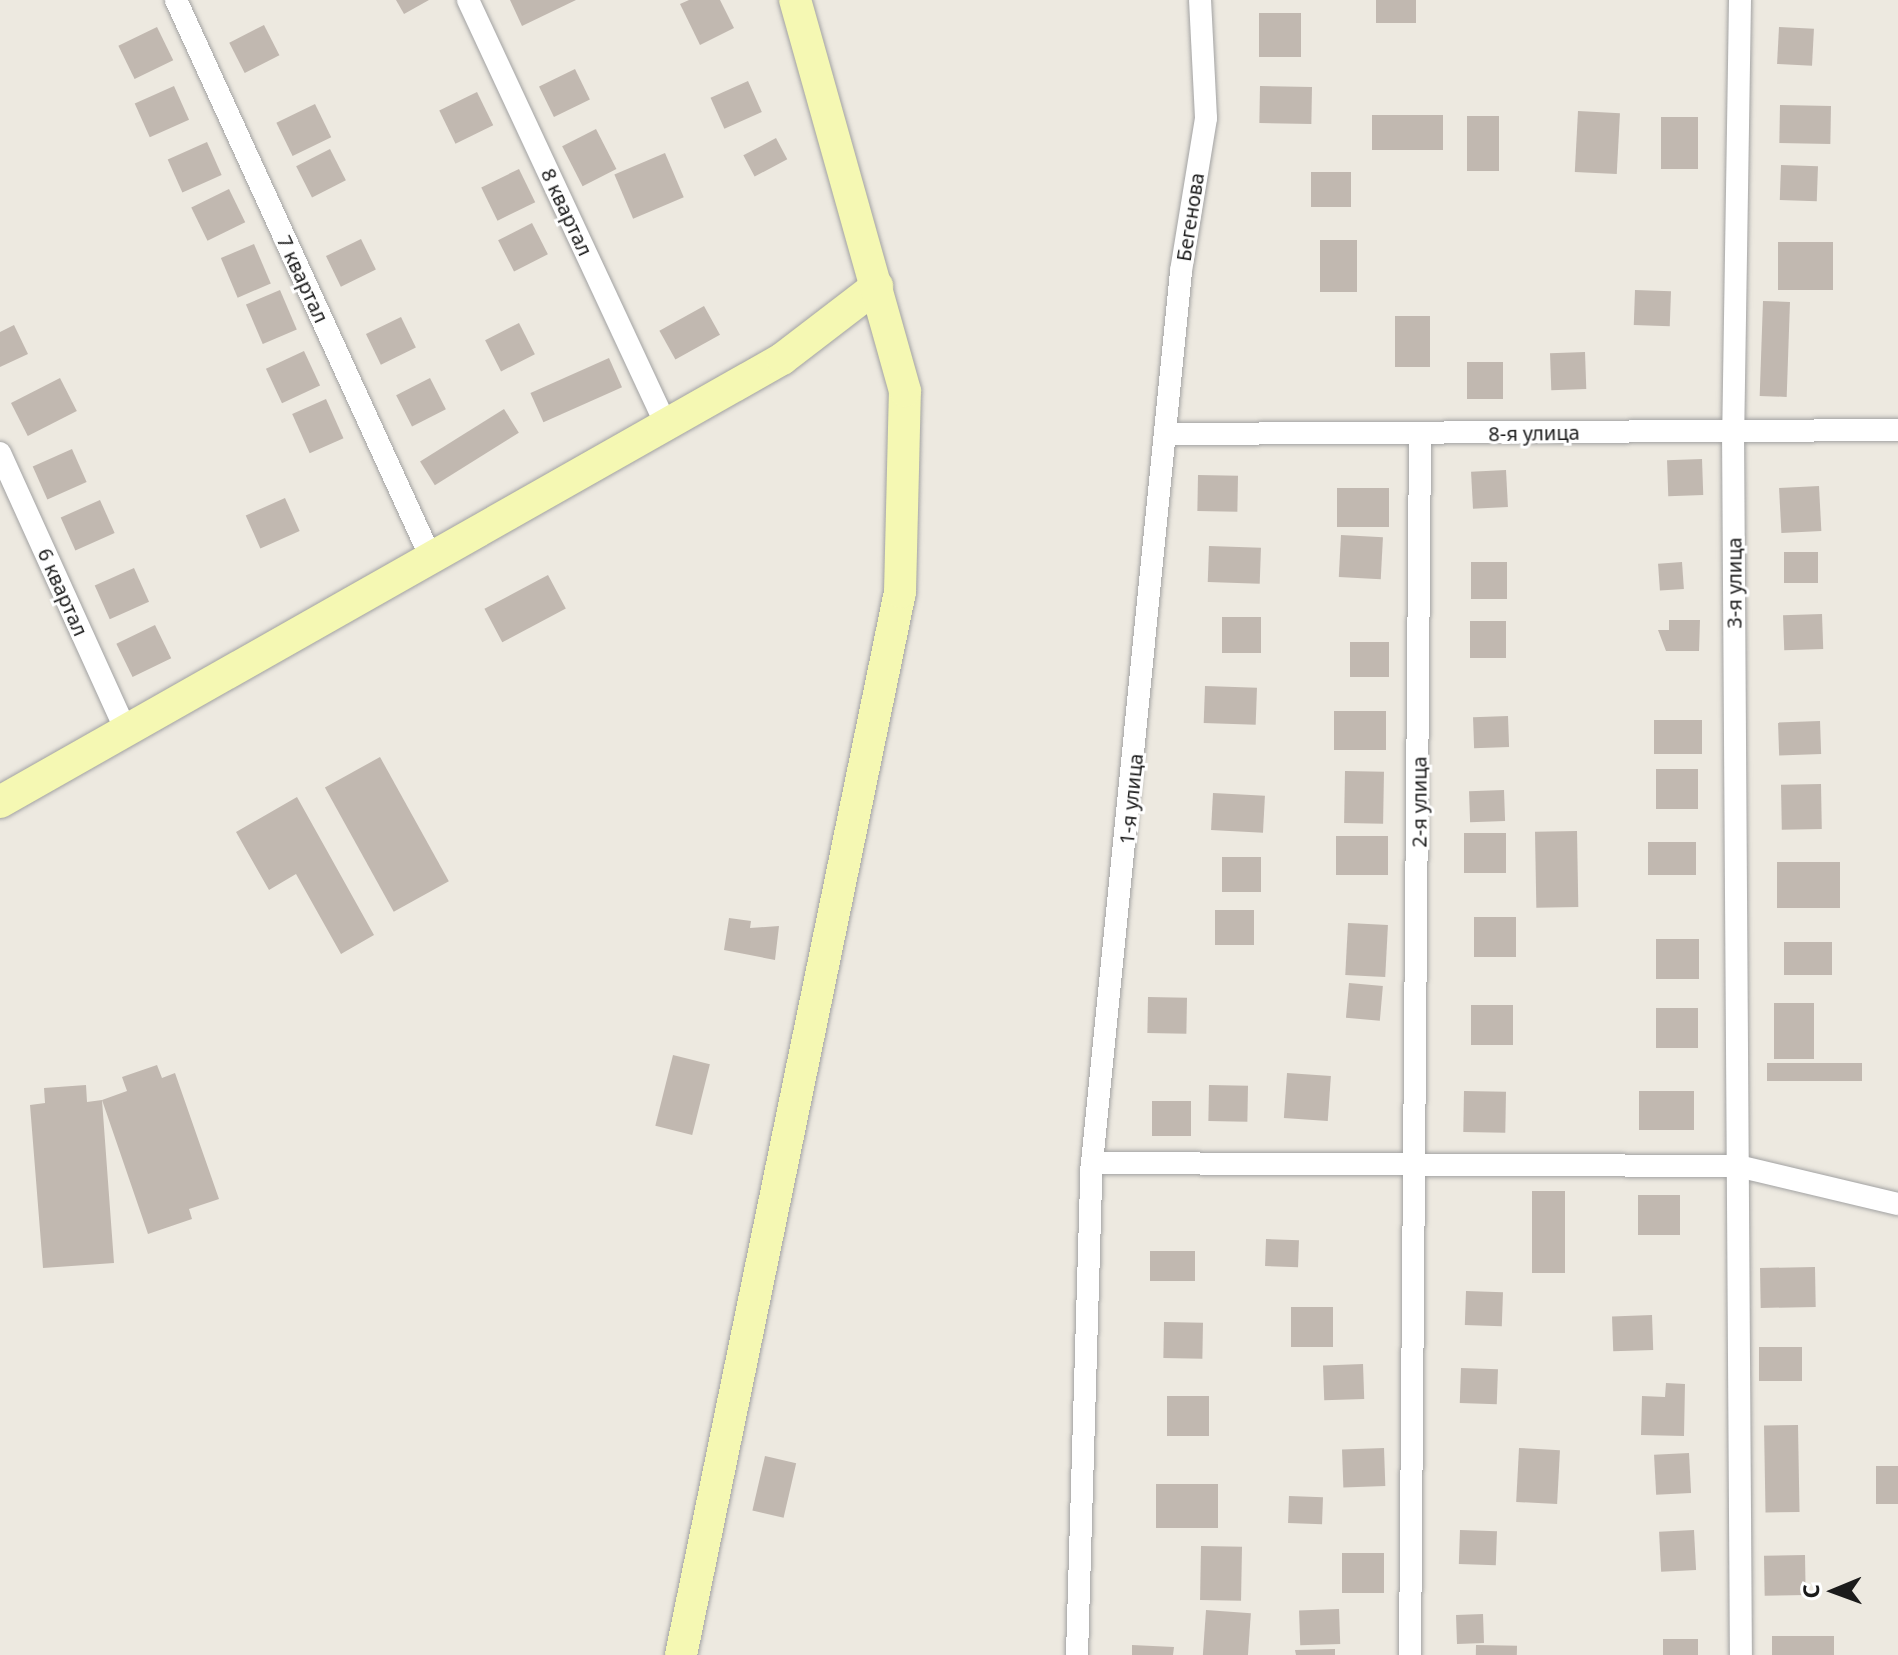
<!DOCTYPE html>
<html>
<head>
<meta charset="utf-8">
<style>
  body { margin:0 }
  #map { position:relative; width:1898px; height:1655px; overflow:hidden; background:#ede9e0; font-family:"Noto Sans",sans-serif }
  div>[style] { position:absolute }
  .building>* { inset:0; background:#c1b8b0; transform-origin:0 0 }
  .roads { filter:drop-shadow(0 0 2px #a2a2a2) drop-shadow(0 0 2px #a2a2a2) }
  .street>* { height:22px; margin:-11px; padding:0 11px; transform-origin:11px; border-radius:11px; background:#fff }
  .secondary>* { height:32px; margin:-16px; padding:0 16px; transform-origin:16px; border-radius:16px; background:#f5f8b3 }
  span { translate:-50% -50%; white-space:nowrap; text-align:center; line-height:1.15; -webkit-text-stroke:6px #fff; paint-order:stroke }
  .street-label { font-size:20px; color:#1b1b1b }
  .north { position:absolute; left:1794px; top:1551px; width:80px; height:80px; -webkit-text-stroke:6px #fff; paint-order:stroke; rotate:269deg; font-size:22px; font-weight:700; line-height:32px; text-align:center; color:#1b1b1b }
  .north::after { content:''; display:block; margin:auto; width:28px; height:36px; background:#1b1b1b; clip-path:polygon(50% 0,100% 100%,50% 72%,0 100%) }
</style>
</head>
<body>
<div id="map">
  <div class="building">
    <i style="clip-path:polygon(396px 0,429px 0,404px 14px)"></i>
    <i style="clip-path:polygon(510px 0,576px 0,522px 26px)"></i>
    <i style="clip-path:polygon(689px 0,720px 0,734px 28px,700px 45px,680px 4px)"></i>
    <i style="left:1376px;top:0;width:40px;height:23px"></i>
    <i style="left:1259px;top:13px;width:42px;height:44px"></i>
    <i style="left:264px;top:25px;width:34px;height:39px;rotate:63deg"></i>
    <i style="left:157px;top:27px;width:37px;height:43px;rotate:64deg"></i>
    <i style="left:1779px;top:27px;width:35px;height:37px;rotate:3deg"></i>
    <i style="left:575px;top:69px;width:34px;height:40px;rotate:64deg"></i>
    <i style="left:748px;top:81px;width:34px;height:41px;rotate:66deg"></i>
    <i style="left:174px;top:86px;width:37px;height:43px;rotate:66deg"></i>
    <i style="left:1260px;top:86px;width:52px;height:37px;rotate:1deg"></i>
    <i style="left:477px;top:92px;width:37px;height:42px;rotate:64deg"></i>
    <i style="left:315px;top:104px;width:37px;height:43px;rotate:64deg"></i>
    <i style="left:1780px;top:105px;width:51px;height:38px;rotate:1deg"></i>
    <i style="left:1578px;top:111px;width:42px;height:61px;rotate:3deg"></i>
    <i style="left:1443px;top:115px;width:35px;height:71px;rotate:90deg"></i>
    <i style="left:1467px;top:116px;width:32px;height:55px"></i>
    <i style="left:1661px;top:117px;width:37px;height:52px"></i>
    <i style="left:596px;top:129px;width:45px;height:38px;rotate:63deg"></i>
    <i style="left:776px;top:138px;width:24px;height:37px;rotate:62deg"></i>
    <i style="left:207px;top:142px;width:36px;height:43px;rotate:66deg"></i>
    <i style="left:330px;top:149px;width:35px;height:38px;rotate:63deg"></i>
    <i style="left:665px;top:153px;width:48px;height:55px;rotate:67deg"></i>
    <i style="left:1781px;top:165px;width:37px;height:35px;rotate:2deg"></i>
    <i style="left:519px;top:169px;width:37px;height:42px;rotate:64deg"></i>
    <i style="left:1351px;top:172px;width:35px;height:40px;rotate:90deg"></i>
    <i style="left:229px;top:189px;width:37px;height:42px;rotate:64deg"></i>
    <i style="left:532px;top:223px;width:35px;height:38px;rotate:63deg"></i>
    <i style="left:361px;top:239px;width:34px;height:39px;rotate:64deg"></i>
    <i style="left:1357px;top:240px;width:52px;height:37px;rotate:90deg"></i>
    <i style="left:1833px;top:242px;width:48px;height:55px;rotate:90deg"></i>
    <i style="left:254px;top:244px;width:43px;height:36px;rotate:67deg"></i>
    <i style="left:280px;top:290px;width:43px;height:37px;rotate:67deg"></i>
    <i style="left:1635px;top:290px;width:36px;height:35px;rotate:2deg"></i>
    <i style="left:1763px;top:301px;width:27px;height:95px;rotate:2deg"></i>
    <i style="left:704px;top:306px;width:33px;height:51px;rotate:61deg"></i>
    <i style="left:1430px;top:316px;width:51px;height:35px;rotate:90deg"></i>
    <i style="left:401px;top:317px;width:34px;height:39px;rotate:64deg"></i>
    <i style="left:519px;top:323px;width:35px;height:38px;rotate:63deg"></i>
    <i style="clip-path:polygon(14px 325px,28px 354px,0 367px,0 332px)"></i>
    <i style="left:304px;top:351px;width:38px;height:42px;rotate:65deg"></i>
    <i style="left:1585px;top:352px;width:37px;height:35px;rotate:88deg"></i>
    <i style="left:609px;top:358px;width:32px;height:86px;rotate:66deg"></i>
    <i style="left:1467px;top:362px;width:36px;height:37px"></i>
    <i style="left:60px;top:378px;width:37px;height:55px;rotate:63deg"></i>
    <i style="left:430px;top:378px;width:35px;height:38px;rotate:63deg"></i>
    <i style="left:326px;top:399px;width:43px;height:37px;rotate:66deg"></i>
    <i style="left:504px;top:409px;width:28px;height:99px;rotate:58deg"></i>
    <i style="left:72px;top:449px;width:36px;height:43px;rotate:66deg"></i>
    <i style="left:1702px;top:459px;width:36px;height:35px;rotate:88deg"></i>
    <i style="left:1506px;top:470px;width:37px;height:35px;rotate:87deg"></i>
    <i style="left:1198px;top:475px;width:40px;height:36px;rotate:1deg"></i>
    <i style="left:1819px;top:486px;width:45px;height:40px;rotate:87deg"></i>
    <i style="left:1389px;top:488px;width:39px;height:52px;rotate:90deg"></i>
    <i style="left:285px;top:498px;width:36px;height:43px;rotate:66deg"></i>
    <i style="left:100px;top:500px;width:36px;height:43px;rotate:66deg"></i>
    <i style="left:1341px;top:535px;width:42px;height:42px;rotate:3deg"></i>
    <i style="left:1209px;top:546px;width:52px;height:36px;rotate:2deg"></i>
    <i style="left:1784px;top:552px;width:34px;height:31px"></i>
    <i style="left:1471px;top:562px;width:36px;height:37px"></i>
    <i style="left:1682px;top:562px;width:27px;height:24px;rotate:86deg"></i>
    <i style="left:134px;top:568px;width:37px;height:43px;rotate:66deg"></i>
    <i style="left:548px;top:575px;width:38px;height:72px;rotate:62deg"></i>
    <i style="left:1822px;top:614px;width:35px;height:39px;rotate:88deg"></i>
    <i style="left:1222px;top:617px;width:39px;height:36px"></i>
    <i style="clip-path:polygon(1669px 620px,1700px 620px,1699px 651px,1666px 651px,1658px 630px,1669px 630px)"></i>
    <i style="left:1470px;top:621px;width:36px;height:37px"></i>
    <i style="left:155px;top:625px;width:37px;height:43px;rotate:64deg"></i>
    <i style="left:1350px;top:642px;width:39px;height:35px"></i>
    <i style="left:1205px;top:686px;width:52px;height:37px;rotate:2deg"></i>
    <i style="left:1334px;top:711px;width:52px;height:39px"></i>
    <i style="left:1508px;top:716px;width:31px;height:35px;rotate:88deg"></i>
    <i style="left:1654px;top:720px;width:48px;height:34px"></i>
    <i style="left:1820px;top:721px;width:33px;height:42px;rotate:88deg"></i>
    <i style="left:380px;top:757px;width:142px;height:63px;rotate:61deg"></i>
    <i style="left:1656px;top:769px;width:42px;height:40px"></i>
    <i style="left:1345px;top:771px;width:39px;height:52px;rotate:1deg"></i>
    <i style="left:1821px;top:784px;width:45px;height:40px;rotate:89deg"></i>
    <i style="left:1504px;top:790px;width:31px;height:35px;rotate:88deg"></i>
    <i style="left:1213px;top:793px;width:52px;height:37px;rotate:3deg"></i>
    <i style="clip-path:polygon(297px 797px,374px 935px,341px 954px,296px 874px,269px 890px,236px 832px)"></i>
    <i style="left:1577px;top:831px;width:76px;height:42px;rotate:89deg"></i>
    <i style="left:1464px;top:833px;width:42px;height:40px"></i>
    <i style="left:1336px;top:836px;width:52px;height:39px"></i>
    <i style="left:1648px;top:842px;width:48px;height:33px"></i>
    <i style="left:1222px;top:857px;width:39px;height:35px"></i>
    <i style="left:1777px;top:862px;width:63px;height:46px"></i>
    <i style="left:1215px;top:910px;width:39px;height:35px"></i>
    <i style="left:1474px;top:917px;width:42px;height:40px"></i>
    <i style="clip-path:polygon(729px 918px,751px 921px,750px 928px,779px 926px,775px 960px,724px 950px)"></i>
    <i style="left:1348px;top:923px;width:40px;height:52px;rotate:3deg"></i>
    <i style="left:1656px;top:939px;width:43px;height:40px"></i>
    <i style="left:1784px;top:942px;width:48px;height:33px"></i>
    <i style="left:1349px;top:983px;width:34px;height:35px;rotate:5deg"></i>
    <i style="left:1148px;top:997px;width:39px;height:36px;rotate:1deg"></i>
    <i style="left:1774px;top:1003px;width:40px;height:56px"></i>
    <i style="left:1471px;top:1005px;width:42px;height:40px"></i>
    <i style="left:1656px;top:1008px;width:42px;height:40px"></i>
    <i style="left:673px;top:1055px;width:38px;height:73px;rotate:14deg"></i>
    <i style="left:1862px;top:1063px;width:18px;height:95px;rotate:90deg"></i>
    <i style="clip-path:polygon(157px 1065px,162px 1078px,175px 1073px,219px 1199px,189px 1209px,192px 1219px,148px 1234px,102px 1100px,114px 1263px,43px 1268px,30px 1105px,45px 1103px,44px 1088px,86px 1085px,87px 1102px,102px 1100px,127px 1091px,122px 1077px)"></i>
    <i style="left:1287px;top:1073px;width:44px;height:45px;rotate:4deg"></i>
    <i style="left:1209px;top:1085px;width:39px;height:36px;rotate:1deg"></i>
    <i style="left:1464px;top:1091px;width:42px;height:41px;rotate:1deg"></i>
    <i style="left:1694px;top:1091px;width:39px;height:55px;rotate:90deg"></i>
    <i style="left:1152px;top:1101px;width:39px;height:35px"></i>
    <i style="left:1565px;top:1191px;width:82px;height:33px;rotate:90deg"></i>
    <i style="left:1638px;top:1195px;width:42px;height:40px"></i>
    <i style="left:1266px;top:1239px;width:33px;height:27px;rotate:2deg"></i>
    <i style="left:1150px;top:1251px;width:45px;height:30px"></i>
    <i style="left:1815px;top:1267px;width:40px;height:55px;rotate:89deg"></i>
    <i style="left:1466px;top:1291px;width:37px;height:34px;rotate:2deg"></i>
    <i style="left:1291px;top:1307px;width:42px;height:40px"></i>
    <i style="left:1652px;top:1315px;width:35px;height:40px;rotate:88deg"></i>
    <i style="left:1164px;top:1322px;width:39px;height:36px;rotate:1deg"></i>
    <i style="left:1759px;top:1347px;width:43px;height:34px"></i>
    <i style="left:1363px;top:1364px;width:35px;height:40px;rotate:88deg"></i>
    <i style="left:1461px;top:1368px;width:37px;height:35px;rotate:2deg"></i>
    <i style="clip-path:polygon(1666px 1383px,1685px 1384px,1684px 1436px,1641px 1435px,1642px 1396px,1665px 1397px)"></i>
    <i style="left:1167px;top:1396px;width:42px;height:40px"></i>
    <i style="left:1798px;top:1425px;width:87px;height:34px;rotate:89deg"></i>
    <i style="left:1384px;top:1448px;width:38px;height:42px;rotate:88deg"></i>
    <i style="left:1519px;top:1448px;width:41px;height:54px;rotate:3deg"></i>
    <i style="left:1689px;top:1453px;width:40px;height:35px;rotate:87deg"></i>
    <i style="left:765px;top:1456px;width:32px;height:56px;rotate:13deg"></i>
    <i style="left:1876px;top:1466px;width:22px;height:38px"></i>
    <i style="left:1156px;top:1484px;width:62px;height:44px"></i>
    <i style="left:1289px;top:1496px;width:34px;height:27px;rotate:2deg"></i>
    <i style="left:1460px;top:1530px;width:37px;height:34px;rotate:2deg"></i>
    <i style="left:1694px;top:1530px;width:40px;height:35px;rotate:87deg"></i>
    <i style="left:1201px;top:1546px;width:41px;height:54px;rotate:1deg"></i>
    <i style="left:1342px;top:1553px;width:42px;height:40px"></i>
    <i style="left:1805px;top:1555px;width:40px;height:41px;rotate:89deg"></i>
    <i style="left:1339px;top:1609px;width:35px;height:40px;rotate:88deg"></i>
    <i style="left:1206px;top:1610px;width:45px;height:45px;rotate:4deg"></i>
    <i style="left:1483px;top:1614px;width:29px;height:27px;rotate:88deg"></i>
    <i style="left:1772px;top:1636px;width:62px;height:19px"></i>
    <i style="left:1698px;top:1639px;width:16px;height:35px;rotate:90deg"></i>
    <i style="clip-path:polygon(1132px 1645px,1174px 1647px,1173px 1655px,1132px 1655px)"></i>
    <i style="left:1476px;top:1645px;width:41px;height:10px;rotate:1deg"></i>
    <i style="clip-path:polygon(1335px 1649px,1335px 1655px,1296px 1655px,1295px 1650px)"></i>
  </div>
  <div class="roads">
    <div class="street">
      <i style="left:176px;top:0;width:614px;rotate:65.44deg"></i>
      <i style="left:468px;top:0;width:469px;rotate:65deg"></i>
      <i style="left:1740px;top:0;width:429px;rotate:90.9deg"></i>
      <i style="left:1733px;top:429px;width:1226px;rotate:89.63deg"></i>
      <i style="left:1169px;top:434px;width:729px;rotate:-0.31deg"></i>
      <i style="left:0;top:453px;width:305px;rotate:65.6deg"></i>
      <i style="left:1092px;top:1163px;width:646px;rotate:0.27deg"></i>
      <i style="left:1738px;top:1166px;width:164px;rotate:13.4deg"></i>
      <i style="left:1077px;top:1655px;width:492px;rotate:-88.3deg"></i>
      <i style="left:1092px;top:1163px;width:896px;rotate:-84.3deg"></i>
      <i style="left:1181px;top:271px;width:155px;rotate:-80.7deg"></i>
      <i style="left:1206px;top:118px;width:118px;rotate:-92.9deg"></i>
      <i style="left:1410px;top:1655px;width:1220px;rotate:-89.53deg"></i>
    </div>
    <div class="secondary">
      <i style="left:0;top:802px;width:899px;rotate:-29.53deg"></i>
      <i style="left:782px;top:359px;width:120px;rotate:-37.5deg"></i>
      <i style="left:681px;top:1655px;width:1085px;rotate:-78.36deg"></i>
      <i style="left:900px;top:592px;width:201px;rotate:-88.6deg"></i>
      <i style="left:905px;top:391px;width:406px;rotate:-105.7deg"></i>
    </div>
  </div>
  <div class="street-label">
    <span style="left:567px;top:212px;rotate:65deg">8 квартал</span>
    <span style="left:1190px;top:217px;rotate:-81deg">Бегенова</span>
    <span style="left:303px;top:279px;rotate:65deg">7 квартал</span>
    <span style="left:1534px;top:433px;rotate:-1deg">8-я улица</span>
    <span style="left:1734px;top:583px;rotate:-90deg">3-я улица</span>
    <span style="left:63px;top:592px;rotate:66deg">6 квартал</span>
    <span style="left:1131px;top:799px;rotate:-84deg">1-я улица</span>
    <span style="left:1419px;top:802px;rotate:-90deg">2-я улица</span>
  </div>
  <div class="north">С</div>
</div>
</body>
</html>
